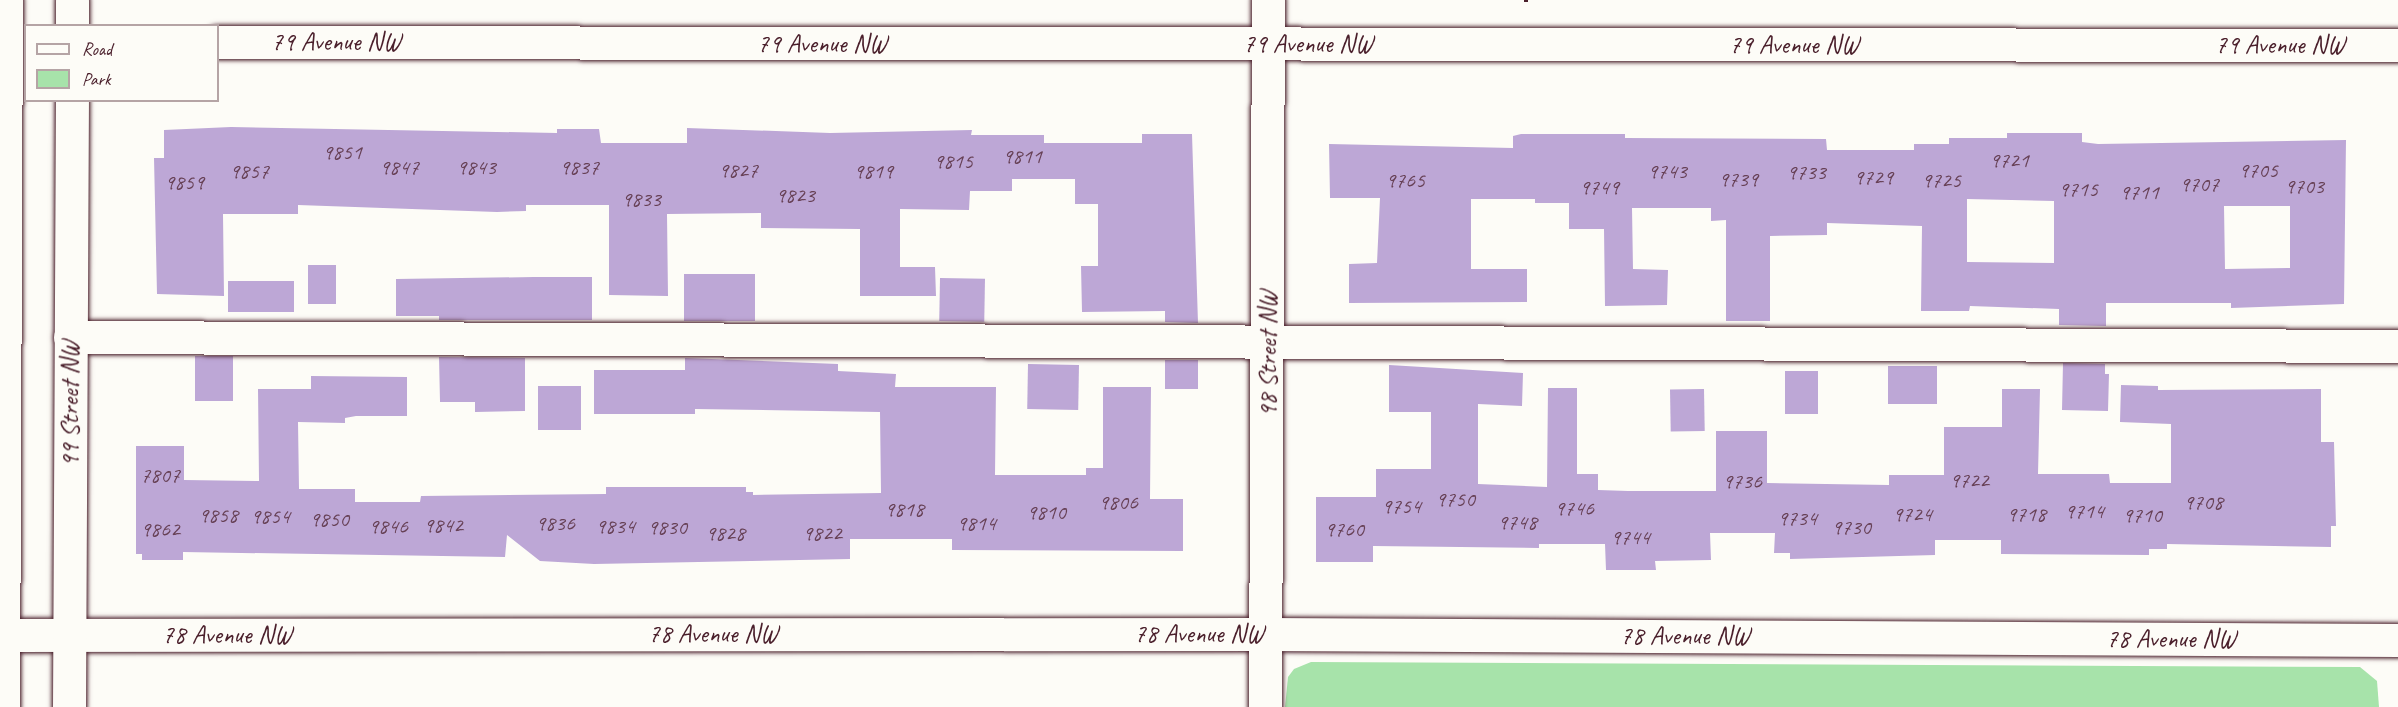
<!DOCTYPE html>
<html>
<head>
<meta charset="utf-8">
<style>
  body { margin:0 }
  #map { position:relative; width:2398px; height:707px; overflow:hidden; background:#fdfcf7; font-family:Caveat,sans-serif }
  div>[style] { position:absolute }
  .green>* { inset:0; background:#a7e3aa }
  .building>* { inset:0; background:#bda7d6; transform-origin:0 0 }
  .path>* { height:4px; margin-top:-2px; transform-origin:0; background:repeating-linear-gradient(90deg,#4a1f2b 0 6px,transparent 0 10.5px) }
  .roads { filter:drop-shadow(0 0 2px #4a1f2b) drop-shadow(0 0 2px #4a1f2b) }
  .minor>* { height:33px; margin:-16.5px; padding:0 16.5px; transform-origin:16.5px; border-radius:16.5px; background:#fdfcf7 }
  .major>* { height:33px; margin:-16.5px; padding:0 16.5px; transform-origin:16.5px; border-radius:16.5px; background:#fdfcf7 }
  span { translate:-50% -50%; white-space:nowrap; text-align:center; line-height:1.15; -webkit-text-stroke:5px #fdfcf7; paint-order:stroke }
  .number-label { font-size:22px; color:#674156 }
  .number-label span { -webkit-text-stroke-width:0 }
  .street-label { font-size:26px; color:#4a1f2b }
  .legend { position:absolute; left:24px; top:24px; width:195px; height:78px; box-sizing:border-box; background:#fdfcf7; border:2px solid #b5a4a5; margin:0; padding:8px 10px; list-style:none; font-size:18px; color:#4a1f2b }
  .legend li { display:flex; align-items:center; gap:12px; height:30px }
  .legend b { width:30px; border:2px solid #b5a4a5 }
</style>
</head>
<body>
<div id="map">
  <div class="green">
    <i style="clip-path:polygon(1311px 662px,2360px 667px,2377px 681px,2379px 707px,1285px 707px,1288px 677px,1294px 669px)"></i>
  </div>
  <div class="building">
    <i style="clip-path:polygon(231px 127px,557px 133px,557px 129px,599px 129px,601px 143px,687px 143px,687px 128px,830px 133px,972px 130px,971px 135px,1044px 135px,1044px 143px,1142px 143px,1142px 134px,1192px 134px,1198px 323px,1165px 322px,1165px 311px,1082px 312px,1081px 266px,1098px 266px,1098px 204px,1075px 204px,1075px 179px,1012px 179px,1012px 191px,970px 191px,969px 210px,900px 209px,900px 267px,935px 267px,936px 296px,860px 296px,860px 229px,761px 228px,761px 213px,667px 214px,668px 296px,609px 295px,609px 205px,526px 205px,526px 211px,497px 212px,298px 205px,298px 214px,223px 214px,224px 296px,157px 294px,154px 158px,164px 158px,164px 130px)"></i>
    <i style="clip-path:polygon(evenodd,2007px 133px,2082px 133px,2082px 142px,2098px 144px,2346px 140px,2344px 304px,2231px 308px,2231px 303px,2106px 303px,2106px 326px,2059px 325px,2059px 309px,1970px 306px,1969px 311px,1921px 311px,1922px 226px,1827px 223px,1827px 235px,1770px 236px,1770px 321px,1726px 321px,1726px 220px,1711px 221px,1711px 208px,1632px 208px,1633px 269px,1668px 270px,1667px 305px,1605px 306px,1604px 229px,1569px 229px,1569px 203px,1535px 203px,1535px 199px,1471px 199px,1471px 269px,1527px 269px,1527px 302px,1349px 303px,1349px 264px,1377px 263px,1380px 198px,1330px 198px,1329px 144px,1513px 148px,1513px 136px,1521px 134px,1625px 134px,1625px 138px,1826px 139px,1827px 150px,1914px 150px,1914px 144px,1949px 144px,1949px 138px,2007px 138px,2007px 133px,1967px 199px,2054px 201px,2054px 263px,1967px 262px,1967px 199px,2007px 133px,2224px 206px,2290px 206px,2290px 268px,2225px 269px,2224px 206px)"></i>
    <i style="left:308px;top:265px;width:28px;height:39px"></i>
    <i style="left:684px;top:274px;width:71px;height:47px"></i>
    <i style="clip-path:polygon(534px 277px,592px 277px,592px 320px,439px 320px,439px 316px,396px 316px,396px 279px)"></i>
    <i style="left:940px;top:278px;width:45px;height:43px;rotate:1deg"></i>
    <i style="left:228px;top:281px;width:66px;height:31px"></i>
    <i style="left:195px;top:356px;width:38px;height:45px"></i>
    <i style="clip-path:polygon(439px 357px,525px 358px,525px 411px,475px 412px,475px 402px,440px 402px)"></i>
    <i style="clip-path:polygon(685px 358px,838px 364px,838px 371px,896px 374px,895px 387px,996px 387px,995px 475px,1086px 475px,1086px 468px,1103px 468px,1103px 387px,1151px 387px,1150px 499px,1183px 499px,1183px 551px,952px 550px,952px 539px,850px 539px,850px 559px,594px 564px,540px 561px,507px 535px,505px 557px,183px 552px,183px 560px,142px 560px,142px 554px,136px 554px,136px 446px,184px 446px,184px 480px,259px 481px,258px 389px,311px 389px,311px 376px,407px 377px,407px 416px,356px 416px,345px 418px,345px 423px,298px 422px,299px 489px,355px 489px,355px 502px,420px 502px,421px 496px,606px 494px,606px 487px,746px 487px,746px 492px,753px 492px,753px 495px,881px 493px,880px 412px,695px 409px,695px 414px,594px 414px,594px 370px,685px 370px)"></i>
    <i style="left:1165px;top:360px;width:33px;height:29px"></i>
    <i style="clip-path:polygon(2063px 363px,2105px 364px,2105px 374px,2109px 374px,2108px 411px,2062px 410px)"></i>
    <i style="left:1028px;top:364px;width:51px;height:45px;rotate:1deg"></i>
    <i style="clip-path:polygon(1389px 365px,1523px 373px,1522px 406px,1478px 404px,1478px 484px,1547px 487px,1548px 388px,1577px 388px,1577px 474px,1598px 474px,1598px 490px,1628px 491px,1716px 491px,1716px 431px,1767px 431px,1767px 483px,1889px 485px,1889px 475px,1944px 475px,1944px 427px,2002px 427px,2002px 389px,2040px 389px,2038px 474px,2109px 474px,2110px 483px,2171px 483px,2171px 424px,2120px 422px,2121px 385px,2158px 386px,2158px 390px,2321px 389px,2321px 442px,2334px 442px,2336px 526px,2331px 526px,2331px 547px,2167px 544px,2167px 549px,2149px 549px,2149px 555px,2001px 554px,2001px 540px,1935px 540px,1935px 555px,1790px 559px,1790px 553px,1774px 553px,1775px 533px,1710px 533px,1711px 560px,1655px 561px,1656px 570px,1606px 570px,1605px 544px,1539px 544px,1539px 548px,1373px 546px,1373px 562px,1316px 562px,1316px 497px,1376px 497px,1376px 469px,1431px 469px,1431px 412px,1389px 412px)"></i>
    <i style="left:1888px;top:366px;width:49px;height:38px"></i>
    <i style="left:1785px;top:371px;width:33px;height:43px"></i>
    <i style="left:581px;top:386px;width:44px;height:43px;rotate:90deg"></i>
    <i style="left:1704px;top:389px;width:42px;height:34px;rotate:89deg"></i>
  </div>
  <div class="path">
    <i style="left:1526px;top:0;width:2px;rotate:90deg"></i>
  </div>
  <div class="roads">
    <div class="minor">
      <i style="left:218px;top:42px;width:2180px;rotate:0.08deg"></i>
      <i style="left:70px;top:337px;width:2328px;rotate:0.22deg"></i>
      <i style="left:0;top:635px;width:1265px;rotate:-0.05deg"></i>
      <i style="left:1265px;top:634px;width:1133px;rotate:0.3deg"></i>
      <i style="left:1265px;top:707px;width:707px;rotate:-89.76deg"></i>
    </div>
    <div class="major">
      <i style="left:72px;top:26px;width:26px;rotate:-90deg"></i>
      <i style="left:3px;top:707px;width:707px;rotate:-89.76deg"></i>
      <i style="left:69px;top:707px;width:607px;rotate:-89.72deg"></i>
    </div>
  </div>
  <div class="number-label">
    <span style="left:342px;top:153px">9851</span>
    <span style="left:1022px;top:157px">9811</span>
    <span style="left:2009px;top:161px">9721</span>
    <span style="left:953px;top:162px">9815</span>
    <span style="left:399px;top:168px">9847</span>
    <span style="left:476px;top:168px">9843</span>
    <span style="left:579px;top:168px">9837</span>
    <span style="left:738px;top:171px">9827</span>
    <span style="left:2258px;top:171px">9705</span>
    <span style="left:249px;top:172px">9857</span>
    <span style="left:873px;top:172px">9819</span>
    <span style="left:1667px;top:172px">9743</span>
    <span style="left:1806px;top:173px">9733</span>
    <span style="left:1873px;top:178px">9729</span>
    <span style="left:1738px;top:180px">9739</span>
    <span style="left:1405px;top:181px">9765</span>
    <span style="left:1941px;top:181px">9725</span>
    <span style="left:184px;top:183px">9859</span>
    <span style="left:2199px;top:185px">9707</span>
    <span style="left:2304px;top:187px">9703</span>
    <span style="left:1599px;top:188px">9749</span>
    <span style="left:2078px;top:190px">9715</span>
    <span style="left:2139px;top:193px">9711</span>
    <span style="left:795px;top:196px">9823</span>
    <span style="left:641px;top:200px">9833</span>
    <span style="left:160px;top:476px">7807</span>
    <span style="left:1969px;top:481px">9722</span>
    <span style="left:1742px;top:482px">9736</span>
    <span style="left:1455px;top:500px">9750</span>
    <span style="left:1118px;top:503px">9806</span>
    <span style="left:2203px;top:503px">9708</span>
    <span style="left:1401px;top:507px">9754</span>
    <span style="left:1574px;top:509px">9746</span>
    <span style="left:904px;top:510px">9818</span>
    <span style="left:2084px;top:512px">9714</span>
    <span style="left:1046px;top:513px">9810</span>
    <span style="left:1912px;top:515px">9724</span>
    <span style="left:2026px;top:515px">9718</span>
    <span style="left:218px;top:516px">9858</span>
    <span style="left:2142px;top:516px">9710</span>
    <span style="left:270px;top:517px">9854</span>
    <span style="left:1797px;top:519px">9734</span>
    <span style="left:329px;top:520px">9850</span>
    <span style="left:1517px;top:523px">9748</span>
    <span style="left:555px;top:524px">9836</span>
    <span style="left:976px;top:524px">9814</span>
    <span style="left:443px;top:526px">9842</span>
    <span style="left:388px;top:527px">9846</span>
    <span style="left:615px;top:527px">9834</span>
    <span style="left:667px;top:528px">9830</span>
    <span style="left:1851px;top:528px">9730</span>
    <span style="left:160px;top:530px">9862</span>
    <span style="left:1344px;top:530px">9760</span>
    <span style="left:725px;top:534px">9828</span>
    <span style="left:822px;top:534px">9822</span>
    <span style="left:1630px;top:538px">9744</span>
  </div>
  <div class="street-label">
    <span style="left:336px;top:42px">79 Avenue NW</span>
    <span style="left:822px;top:44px">79 Avenue NW</span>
    <span style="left:1308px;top:44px">79 Avenue NW</span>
    <span style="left:1794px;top:45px">79 Avenue NW</span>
    <span style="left:2280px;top:45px">79 Avenue NW</span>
    <span style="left:1268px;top:354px;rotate:-90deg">98 Street NW</span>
    <span style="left:70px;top:404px;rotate:-90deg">99 Street NW</span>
    <span style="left:713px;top:634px">78 Avenue NW</span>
    <span style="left:1199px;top:634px">78 Avenue NW</span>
    <span style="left:227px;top:635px">78 Avenue NW</span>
    <span style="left:1685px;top:636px">78 Avenue NW</span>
    <span style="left:2171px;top:639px">78 Avenue NW</span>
  </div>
  <ul class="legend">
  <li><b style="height:8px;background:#fdfcf7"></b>Road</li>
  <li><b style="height:16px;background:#a7e3aa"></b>Park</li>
  </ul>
</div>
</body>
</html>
